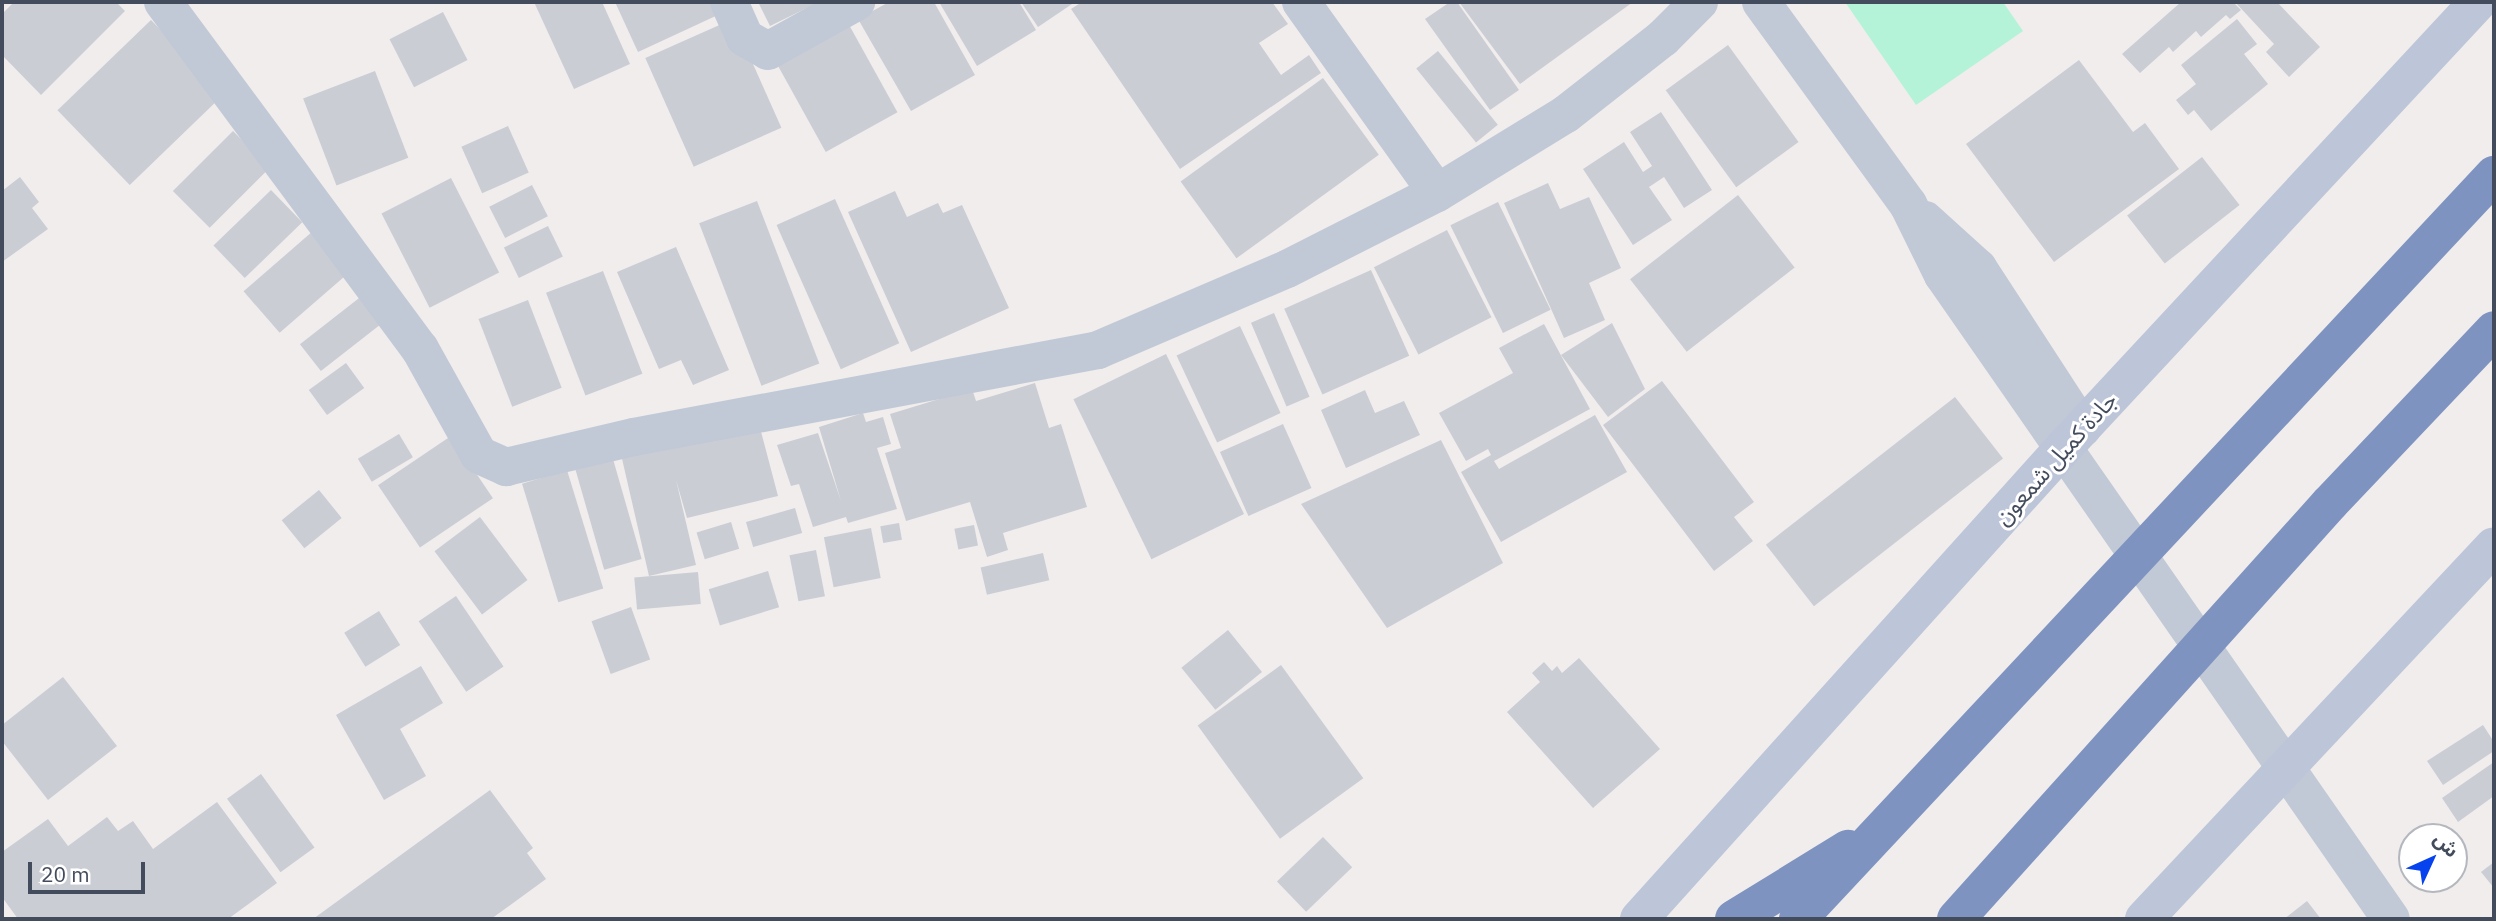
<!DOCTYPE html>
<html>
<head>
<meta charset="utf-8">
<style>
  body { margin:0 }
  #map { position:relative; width:2496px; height:921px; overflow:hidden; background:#f0edec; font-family:"IBM Plex Sans","Noto Sans Arabic",sans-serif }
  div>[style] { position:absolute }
  .green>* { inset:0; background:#b5f3d8 }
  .building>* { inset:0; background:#cbcdd5; transform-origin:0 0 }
  .minor>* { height:38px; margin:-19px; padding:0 19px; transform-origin:19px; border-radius:19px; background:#c1c9d6 }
  .tertiary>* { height:38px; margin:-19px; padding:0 19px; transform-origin:19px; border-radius:19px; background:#c1c9d6 }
  .secondary>* { height:38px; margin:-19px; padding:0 19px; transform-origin:19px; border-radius:19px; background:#bdc5d8 }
  .motorway>* { height:38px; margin:-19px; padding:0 19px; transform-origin:19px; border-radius:19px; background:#7f93c1 }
  span { translate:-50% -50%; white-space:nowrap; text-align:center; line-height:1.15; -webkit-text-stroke:6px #fff; paint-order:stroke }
  .street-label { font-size:23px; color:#434c5c }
  .frame { position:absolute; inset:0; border:4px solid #434c5c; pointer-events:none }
  .north { position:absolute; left:2398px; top:823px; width:70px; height:70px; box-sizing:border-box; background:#fff; border:2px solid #b4b7be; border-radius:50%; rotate:45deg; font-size:19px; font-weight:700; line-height:28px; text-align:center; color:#434c5c }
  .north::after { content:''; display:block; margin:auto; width:24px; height:32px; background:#0742ef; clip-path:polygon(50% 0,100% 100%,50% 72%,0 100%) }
  .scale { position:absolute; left:28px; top:862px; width:117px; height:32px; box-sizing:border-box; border:4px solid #434c5c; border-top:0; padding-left:9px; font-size:21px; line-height:24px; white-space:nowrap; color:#434c5c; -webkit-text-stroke:5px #fff; paint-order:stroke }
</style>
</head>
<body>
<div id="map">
  <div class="green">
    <i style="clip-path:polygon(1845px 2px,2003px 2px,2023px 31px,1916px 105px)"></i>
  </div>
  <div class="building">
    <i style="clip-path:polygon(14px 2px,116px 2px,125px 11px,41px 95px,2px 55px,2px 14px)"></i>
    <i style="clip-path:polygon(534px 2px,602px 2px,630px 64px,574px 89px)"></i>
    <i style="clip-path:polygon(615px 2px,714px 2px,720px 14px,638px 52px)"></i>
    <i style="clip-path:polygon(758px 2px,819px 2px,770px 26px)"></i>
    <i style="clip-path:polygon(889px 2px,934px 2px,975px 75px,911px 111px,858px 19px)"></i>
    <i style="clip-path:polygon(939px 2px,1019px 2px,1036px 30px,977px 66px)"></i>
    <i style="clip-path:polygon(1021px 2px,1075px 2px,1038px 27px)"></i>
    <i style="clip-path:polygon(1082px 2px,1272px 2px,1288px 24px,1259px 43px,1281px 75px,1309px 55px,1321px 73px,1180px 169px,1071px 9px)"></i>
    <i style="clip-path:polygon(1450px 2px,1457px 2px,1519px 90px,1490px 110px,1425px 19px)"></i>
    <i style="clip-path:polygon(1459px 2px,1633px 2px,1520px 84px)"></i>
    <i style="clip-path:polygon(2181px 2px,2233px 2px,2241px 10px,2230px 19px,2226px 15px,2201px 37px,2196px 31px,2173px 52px,2169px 47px,2140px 73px,2122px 54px)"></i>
    <i style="clip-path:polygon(2235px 2px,2277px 2px,2320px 47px,2289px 77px,2266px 52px,2274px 44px)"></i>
    <i style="left:443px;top:12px;width:54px;height:60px;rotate:63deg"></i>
    <i style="left:733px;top:19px;width:119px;height:96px;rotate:66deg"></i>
    <i style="clip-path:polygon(2237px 19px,2257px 44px,2244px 54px,2268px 84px,2211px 131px,2194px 110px,2188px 115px,2176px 100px,2196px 84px,2181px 65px)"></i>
    <i style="left:151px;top:20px;width:104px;height:130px;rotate:46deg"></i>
    <i style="left:848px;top:23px;width:102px;height:82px;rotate:61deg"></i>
    <i style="left:1728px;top:45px;width:120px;height:77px;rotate:54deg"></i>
    <i style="left:1438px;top:51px;width:95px;height:28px;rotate:51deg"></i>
    <i style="clip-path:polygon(2079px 60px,2133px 132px,2145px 123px,2179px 169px,2054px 262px,1966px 144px)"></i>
    <i style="left:375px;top:71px;width:93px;height:77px;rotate:69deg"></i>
    <i style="left:1323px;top:78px;width:95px;height:176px;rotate:54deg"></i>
    <i style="clip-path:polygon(1661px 112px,1712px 190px,1684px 208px,1664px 177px,1649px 187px,1672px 220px,1633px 245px,1583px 169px,1624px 142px,1643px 172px,1652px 166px,1630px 132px)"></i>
    <i style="left:508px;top:126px;width:51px;height:51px;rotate:66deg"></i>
    <i style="left:233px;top:131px;width:52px;height:85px;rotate:45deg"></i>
    <i style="left:2202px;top:157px;width:61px;height:95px;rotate:52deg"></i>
    <i style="clip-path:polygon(20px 177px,39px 202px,32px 208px,48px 229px,2px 262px,2px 191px)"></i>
    <i style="left:451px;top:178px;width:106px;height:78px;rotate:63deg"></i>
    <i style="clip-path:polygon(1548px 183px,1560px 209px,1589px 197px,1621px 268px,1589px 283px,1605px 320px,1564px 338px,1504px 203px)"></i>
    <i style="left:532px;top:185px;width:35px;height:48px;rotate:63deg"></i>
    <i style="left:271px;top:190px;width:45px;height:80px;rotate:46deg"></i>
    <i style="clip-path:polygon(895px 191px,907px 217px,938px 203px,943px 213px,962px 205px,1009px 308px,911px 352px,848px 212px)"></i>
    <i style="left:1738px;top:195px;width:92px;height:137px;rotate:52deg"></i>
    <i style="left:835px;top:199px;width:158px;height:64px;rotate:66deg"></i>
    <i style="left:757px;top:201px;width:174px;height:62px;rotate:69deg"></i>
    <i style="left:1498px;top:202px;width:120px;height:53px;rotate:64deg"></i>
    <i style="left:548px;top:226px;width:34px;height:49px;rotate:64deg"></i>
    <i style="left:1447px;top:230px;width:98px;height:82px;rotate:63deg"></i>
    <i style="left:313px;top:231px;width:55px;height:92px;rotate:49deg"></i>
    <i style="clip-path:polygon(676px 247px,729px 370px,693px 385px,681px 360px,659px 369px,617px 272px)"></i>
    <i style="left:1371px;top:270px;width:94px;height:95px;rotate:66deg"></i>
    <i style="left:603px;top:271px;width:110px;height:61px;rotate:69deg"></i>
    <i style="left:363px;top:295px;width:34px;height:80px;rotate:52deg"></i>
    <i style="left:528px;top:300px;width:94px;height:53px;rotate:69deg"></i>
    <i style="left:1274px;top:313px;width:91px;height:25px;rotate:67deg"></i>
    <i style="clip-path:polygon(1612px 323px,1645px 389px,1608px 417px,1561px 355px)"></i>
    <i style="clip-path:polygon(1544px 324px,1590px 409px,1494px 461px,1499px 469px,1595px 415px,1627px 472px,1501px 542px,1461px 472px,1491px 455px,1488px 449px,1466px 461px,1439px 413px,1513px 373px,1499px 348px)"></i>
    <i style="left:1240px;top:326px;width:96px;height:70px;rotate:65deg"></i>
    <i style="left:1166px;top:354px;width:178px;height:103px;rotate:64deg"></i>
    <i style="left:346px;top:363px;width:31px;height:46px;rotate:54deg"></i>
    <i style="clip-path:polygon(1662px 381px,1754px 502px,1734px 517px,1753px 541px,1714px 571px,1603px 425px)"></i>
    <i style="clip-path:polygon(1035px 383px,1049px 428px,1061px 424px,1087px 507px,1003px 533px,1008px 550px,987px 557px,970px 502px,906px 521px,885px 453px,901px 448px,890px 414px,972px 389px,976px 401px)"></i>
    <i style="clip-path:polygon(1365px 390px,1375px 413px,1404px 401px,1420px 435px,1346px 468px,1321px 410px)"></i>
    <i style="left:1955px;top:397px;width:78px;height:240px;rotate:52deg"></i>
    <i style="clip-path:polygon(863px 413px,866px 422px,883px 417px,891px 444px,877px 448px,897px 509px,848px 523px,846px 517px,813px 527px,799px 484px,791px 486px,777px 445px,818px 433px,841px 501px,819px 427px)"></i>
    <i style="clip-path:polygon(759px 424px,778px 496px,687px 518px,676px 480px,696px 565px,649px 576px,620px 450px)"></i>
    <i style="left:1283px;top:424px;width:70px;height:69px;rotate:66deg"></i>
    <i style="left:399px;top:434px;width:27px;height:48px;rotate:59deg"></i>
    <i style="left:451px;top:436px;width:75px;height:88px;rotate:56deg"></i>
    <i style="clip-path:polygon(1441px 440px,1503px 563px,1387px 628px,1301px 504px)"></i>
    <i style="left:613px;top:459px;width:104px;height:39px;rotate:74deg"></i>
    <i style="left:567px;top:470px;width:124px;height:47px;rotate:73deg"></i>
    <i style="left:319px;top:490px;width:36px;height:48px;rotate:51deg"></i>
    <i style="left:795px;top:508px;width:26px;height:51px;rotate:74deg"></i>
    <i style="left:480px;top:517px;width:79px;height:57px;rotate:53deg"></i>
    <i style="left:731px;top:522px;width:28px;height:36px;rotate:73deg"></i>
    <i style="left:899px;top:523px;width:17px;height:19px;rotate:80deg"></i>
    <i style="left:974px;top:525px;width:21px;height:20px;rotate:79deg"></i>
    <i style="left:871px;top:528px;width:51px;height:48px;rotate:79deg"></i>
    <i style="left:816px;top:550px;width:47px;height:27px;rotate:79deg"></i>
    <i style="left:1043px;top:553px;width:28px;height:64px;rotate:77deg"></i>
    <i style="left:768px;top:571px;width:38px;height:62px;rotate:73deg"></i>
    <i style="left:698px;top:572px;width:32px;height:64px;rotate:85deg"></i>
    <i style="left:456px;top:596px;width:85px;height:45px;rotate:56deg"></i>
    <i style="left:631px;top:607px;width:56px;height:42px;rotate:70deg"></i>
    <i style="left:379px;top:611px;width:40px;height:41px;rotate:58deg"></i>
    <i style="left:1228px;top:630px;width:54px;height:60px;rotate:51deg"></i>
    <i style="clip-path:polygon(1579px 658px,1660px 749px,1593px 808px,1507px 712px,1540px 682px,1532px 673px,1544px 662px,1552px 671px,1557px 666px,1562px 673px)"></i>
    <i style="left:1281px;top:665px;width:140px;height:103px;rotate:54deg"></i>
    <i style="clip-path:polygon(421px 666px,443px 703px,400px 729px,426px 776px,384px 800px,336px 715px)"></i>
    <i style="clip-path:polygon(63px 677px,117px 746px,48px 800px,2px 741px,2px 725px)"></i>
    <i style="clip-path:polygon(2483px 725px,2494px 742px,2494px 751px,2443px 785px,2427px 761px)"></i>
    <i style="clip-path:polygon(2494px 762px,2494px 796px,2458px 822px,2442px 798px)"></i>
    <i style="left:261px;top:774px;width:91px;height:42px;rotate:54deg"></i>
    <i style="clip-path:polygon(490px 790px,533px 848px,527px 853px,546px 879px,491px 919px,313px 919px)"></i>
    <i style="clip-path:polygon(217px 802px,277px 883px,228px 919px,18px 919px,2px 897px,2px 852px,48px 819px,68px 846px,107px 817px,118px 831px,133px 821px,153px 849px)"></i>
    <i style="left:1323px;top:837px;width:42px;height:64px;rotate:46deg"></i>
    <i style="clip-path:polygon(2494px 862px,2494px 888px,2481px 872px)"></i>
    <i style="clip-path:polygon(2307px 901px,2321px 919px,2284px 919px)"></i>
  </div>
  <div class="minor">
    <i style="left:163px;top:2px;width:432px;rotate:53.5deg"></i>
    <i style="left:420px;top:349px;width:121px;rotate:60.9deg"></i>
    <i style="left:479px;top:455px;width:30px;rotate:24deg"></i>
    <i style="left:506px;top:467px;width:131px;rotate:-13.2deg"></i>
    <i style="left:634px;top:437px;width:472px;rotate:-10.6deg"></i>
    <i style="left:1098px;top:350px;width:206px;rotate:-23.2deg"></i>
    <i style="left:1287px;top:269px;width:168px;rotate:-26.9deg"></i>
    <i style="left:1437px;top:193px;width:151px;rotate:-31.5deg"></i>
    <i style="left:1566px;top:114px;width:123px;rotate:-38.1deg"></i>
    <i style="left:1663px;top:38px;width:51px;rotate:-45deg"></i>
    <i style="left:729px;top:2px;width:39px;rotate:66deg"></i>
    <i style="left:745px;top:38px;width:26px;rotate:29deg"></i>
    <i style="left:768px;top:51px;width:101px;rotate:-29.1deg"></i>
    <i style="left:1301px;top:2px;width:234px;rotate:54.5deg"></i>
  </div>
  <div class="tertiary">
    <i style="left:1761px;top:2px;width:250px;rotate:54deg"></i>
    <i style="left:1908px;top:204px;width:79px;rotate:63.8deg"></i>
    <i style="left:1943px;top:275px;width:784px;rotate:55.18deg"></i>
    <i style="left:1925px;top:220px;width:72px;rotate:42.2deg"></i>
    <i style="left:1978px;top:268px;width:191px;rotate:57deg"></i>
  </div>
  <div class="secondary">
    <i style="left:1639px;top:919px;width:637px;rotate:-47.99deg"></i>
    <i style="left:2065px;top:446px;width:606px;rotate:-47.07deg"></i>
    <i style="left:2144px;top:919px;width:511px;rotate:-46.82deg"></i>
  </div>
  <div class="motorway">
    <i style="left:1734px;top:919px;width:134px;rotate:-31.6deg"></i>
    <i style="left:1798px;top:919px;width:1019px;rotate:-46.91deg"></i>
    <i style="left:1956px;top:919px;width:559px;rotate:-48.04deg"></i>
    <i style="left:2330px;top:503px;width:238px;rotate:-46.5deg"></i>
  </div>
  <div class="street-label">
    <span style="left:2055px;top:458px;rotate:-48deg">جادة كميل شمعون</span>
  </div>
  <div class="frame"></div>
  <div class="north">ش</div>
  <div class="scale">20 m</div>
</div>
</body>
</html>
